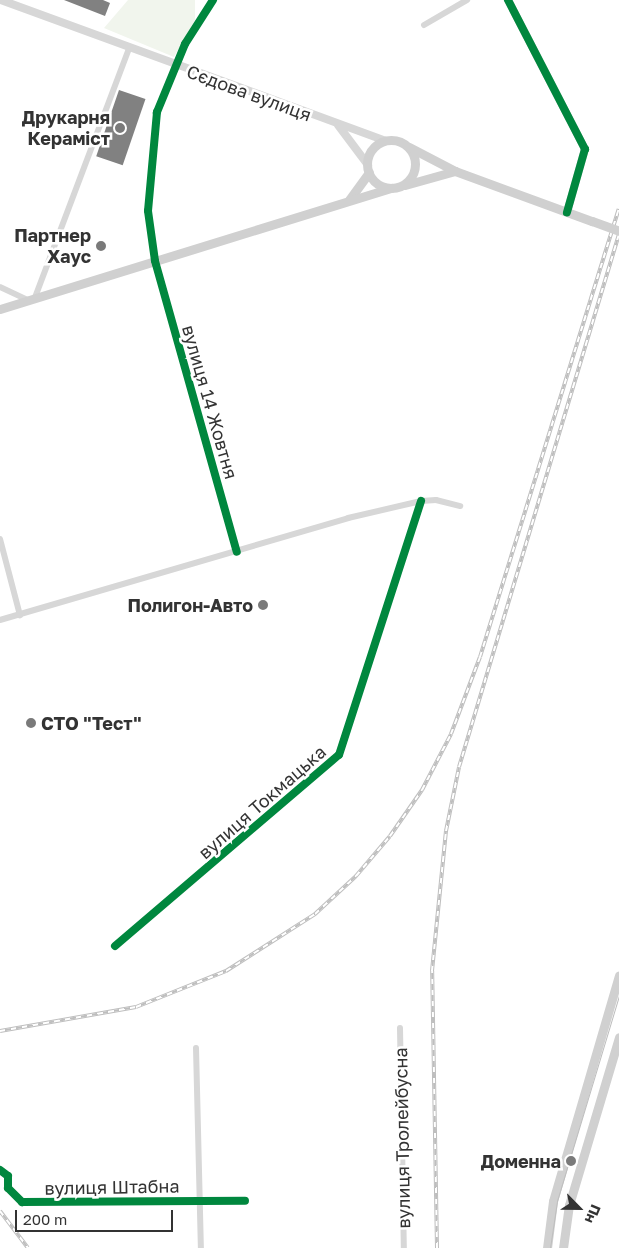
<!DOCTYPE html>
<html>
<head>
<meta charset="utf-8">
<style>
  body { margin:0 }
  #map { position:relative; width:619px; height:1248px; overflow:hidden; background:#fff; font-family:"Golos Text",sans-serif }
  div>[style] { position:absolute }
  .green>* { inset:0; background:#f1f5ed }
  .building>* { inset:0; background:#818181; transform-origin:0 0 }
  .minor>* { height:6px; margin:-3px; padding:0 3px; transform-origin:3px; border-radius:3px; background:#d7d7d7 }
  .tertiary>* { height:8px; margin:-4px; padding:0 4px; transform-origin:4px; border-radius:4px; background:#d7d7d7 }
  .secondary>* { height:9px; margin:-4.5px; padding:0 4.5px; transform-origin:4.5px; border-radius:4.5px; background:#d0d0d0 }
  .secondary>.ring { margin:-4.5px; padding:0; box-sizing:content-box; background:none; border:9px solid #d0d0d0; border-radius:50% }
  .tram>* { height:1px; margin:-0.5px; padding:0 0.5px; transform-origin:0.5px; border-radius:0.5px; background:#bebebe }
  .rail>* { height:4px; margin-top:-2px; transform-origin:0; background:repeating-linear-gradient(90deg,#fff 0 5.5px,#bebebe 0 11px); box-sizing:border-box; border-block:1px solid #bebebe }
  .secondary-bridge>* { height:9px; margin:-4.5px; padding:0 4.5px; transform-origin:4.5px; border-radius:4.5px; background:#d0d0d0 }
  .cycleway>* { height:8px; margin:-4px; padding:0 4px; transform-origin:4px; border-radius:4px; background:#00873e }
  .dots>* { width:14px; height:14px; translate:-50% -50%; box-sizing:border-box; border:2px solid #fff; border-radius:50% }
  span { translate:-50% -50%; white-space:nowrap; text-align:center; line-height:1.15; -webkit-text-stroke:5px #fff; paint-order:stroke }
  .street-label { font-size:18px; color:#333 }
  .poi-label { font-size:18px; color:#333; font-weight:700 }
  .right { translate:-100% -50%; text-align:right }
  .left { translate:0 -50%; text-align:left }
  .north { position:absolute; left:554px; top:1183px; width:50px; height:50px; -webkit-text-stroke:4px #fff; paint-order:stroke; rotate:113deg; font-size:14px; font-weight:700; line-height:20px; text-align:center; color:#333 }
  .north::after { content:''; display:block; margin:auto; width:18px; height:22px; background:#333; clip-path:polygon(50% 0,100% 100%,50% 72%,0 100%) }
  .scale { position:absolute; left:15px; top:1210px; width:158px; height:22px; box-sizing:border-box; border:2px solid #333; border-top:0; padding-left:6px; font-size:15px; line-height:18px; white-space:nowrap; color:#333; -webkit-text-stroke:4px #fff; paint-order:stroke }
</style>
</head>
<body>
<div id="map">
  <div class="green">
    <i style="clip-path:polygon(128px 0,195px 0,195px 20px,174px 57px,104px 28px)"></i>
  </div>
  <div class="building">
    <i style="clip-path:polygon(64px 0,103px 0,110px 3px,105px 16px)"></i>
    <i style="left:119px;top:90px;width:28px;height:70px;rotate:19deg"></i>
  </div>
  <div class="minor">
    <i style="left:213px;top:0;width:52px;rotate:122.5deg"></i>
    <i style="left:185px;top:44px;width:74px;rotate:112.4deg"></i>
    <i style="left:157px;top:112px;width:99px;rotate:95.2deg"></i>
    <i style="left:148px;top:211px;width:50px;rotate:82deg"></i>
    <i style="left:155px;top:261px;width:302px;rotate:74.3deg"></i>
    <i style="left:424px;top:25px;width:50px;rotate:-30.2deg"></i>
    <i style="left:0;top:287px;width:31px;rotate:25deg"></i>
    <i style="left:34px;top:300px;width:268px;rotate:-69.3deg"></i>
    <i style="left:0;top:539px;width:79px;rotate:75.3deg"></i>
    <i style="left:0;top:620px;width:363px;rotate:-16.3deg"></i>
    <i style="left:348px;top:518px;width:75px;rotate:-13.1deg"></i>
    <i style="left:421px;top:501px;width:15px;rotate:-4deg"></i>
    <i style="left:436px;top:500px;width:25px;rotate:14deg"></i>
    <i style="left:115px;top:946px;width:294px;rotate:-40.5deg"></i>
    <i style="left:339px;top:755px;width:267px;rotate:-72.1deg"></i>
    <i style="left:400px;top:1028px;width:220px;rotate:89deg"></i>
    <i style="left:196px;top:1048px;width:200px;rotate:88.6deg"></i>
    <i style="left:0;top:1170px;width:10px;rotate:37deg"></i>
    <i style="left:8px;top:1176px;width:12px;rotate:90deg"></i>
    <i style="left:8px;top:1188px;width:20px;rotate:45deg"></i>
    <i style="left:22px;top:1202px;width:223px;rotate:-0.3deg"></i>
  </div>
  <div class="tertiary">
    <i style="left:1px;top:0;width:410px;rotate:20.1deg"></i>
    <i style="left:508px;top:0;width:168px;rotate:62.7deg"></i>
    <i style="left:585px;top:149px;width:66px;rotate:105.9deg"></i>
    <i style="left:338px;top:125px;width:50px;rotate:53.1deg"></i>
  </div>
  <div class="secondary">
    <i class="ring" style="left:367px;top:140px;width:39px;height:39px"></i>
    <i style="left:409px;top:147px;width:52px;rotate:27.6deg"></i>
    <i style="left:455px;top:171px;width:146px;rotate:20.1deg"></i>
    <i style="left:405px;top:185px;width:52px;rotate:-15.6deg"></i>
    <i style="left:349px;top:200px;width:34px;rotate:-54deg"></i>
    <i style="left:0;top:309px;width:410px;rotate:-17.2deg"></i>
    <i style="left:547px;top:1248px;width:47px;rotate:-82.7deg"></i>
    <i style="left:553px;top:1201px;width:235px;rotate:-73.7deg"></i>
    <i style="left:563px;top:1248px;width:43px;rotate:-82.1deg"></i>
    <i style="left:569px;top:1205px;width:175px;rotate:-73.4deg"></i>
  </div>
  <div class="tram">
    <i style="left:550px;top:1248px;width:48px;rotate:-81.5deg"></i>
    <i style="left:557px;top:1201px;width:215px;rotate:-73.2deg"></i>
  </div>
  <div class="rail">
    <i style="left:0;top:1031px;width:138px;rotate:-10deg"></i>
    <i style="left:136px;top:1007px;width:97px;rotate:-21.8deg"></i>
    <i style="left:226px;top:971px;width:106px;rotate:-32.6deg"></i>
    <i style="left:315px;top:914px;width:56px;rotate:-42.8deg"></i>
    <i style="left:356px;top:876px;width:52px;rotate:-49.6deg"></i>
    <i style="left:390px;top:836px;width:56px;rotate:-55.2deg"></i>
    <i style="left:422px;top:790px;width:63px;rotate:-62.6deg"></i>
    <i style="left:451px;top:734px;width:82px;rotate:-69.4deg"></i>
    <i style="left:480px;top:657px;width:469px;rotate:-72.8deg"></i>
    <i style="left:0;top:1211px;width:46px;rotate:52.9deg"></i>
    <i style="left:437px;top:1248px;width:277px;rotate:-91deg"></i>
    <i style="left:432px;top:971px;width:141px;rotate:-84.3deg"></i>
    <i style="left:446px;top:831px;width:65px;rotate:-78.5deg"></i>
    <i style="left:459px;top:767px;width:556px;rotate:-73.29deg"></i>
  </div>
  <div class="secondary-bridge">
    <i style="left:592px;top:221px;width:29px;rotate:20deg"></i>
  </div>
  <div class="cycleway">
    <i style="left:213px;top:0;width:52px;rotate:122.5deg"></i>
    <i style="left:185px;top:44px;width:74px;rotate:112.4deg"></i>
    <i style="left:157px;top:112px;width:99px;rotate:95.2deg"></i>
    <i style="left:148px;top:211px;width:50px;rotate:82deg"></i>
    <i style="left:155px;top:261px;width:302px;rotate:74.3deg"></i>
    <i style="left:508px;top:0;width:168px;rotate:62.7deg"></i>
    <i style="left:585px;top:149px;width:66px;rotate:105.9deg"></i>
    <i style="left:115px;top:946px;width:294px;rotate:-40.5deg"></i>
    <i style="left:339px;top:755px;width:267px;rotate:-72.1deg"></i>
    <i style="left:0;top:1170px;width:10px;rotate:37deg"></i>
    <i style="left:8px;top:1176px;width:12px;rotate:90deg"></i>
    <i style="left:8px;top:1188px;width:20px;rotate:45deg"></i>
    <i style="left:22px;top:1202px;width:223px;rotate:-0.3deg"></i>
  </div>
  <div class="dots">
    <i style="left:120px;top:128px;background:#7a7a7a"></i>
    <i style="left:101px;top:246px;background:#7a7a7a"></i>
    <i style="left:263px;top:605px;background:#7a7a7a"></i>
    <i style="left:31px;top:723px;background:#7a7a7a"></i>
    <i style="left:571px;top:1161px;background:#7a7a7a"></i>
  </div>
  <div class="street-label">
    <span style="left:249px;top:93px;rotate:20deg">Сєдова вулиця</span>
    <span style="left:210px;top:402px;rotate:74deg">вулиця 14 Жовтня</span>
    <span style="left:262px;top:802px;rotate:-41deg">вулиця Токмацька</span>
    <span style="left:402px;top:1138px;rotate:-91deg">вулиця Тролейбусна</span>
    <span style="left:112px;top:1187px;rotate:-1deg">вулиця Штабна</span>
  </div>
  <div class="poi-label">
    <span class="right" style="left:110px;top:128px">Друкарня<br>Кераміст</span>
    <span class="right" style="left:91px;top:246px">Партнер<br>Хаус</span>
    <span class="right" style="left:253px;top:605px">Полигон-Авто</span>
    <span class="left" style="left:41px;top:723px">СТО "Тест"</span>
    <span class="right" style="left:561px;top:1161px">Доменна</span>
  </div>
  <div class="north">Пн</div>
  <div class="scale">200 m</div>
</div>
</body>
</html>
